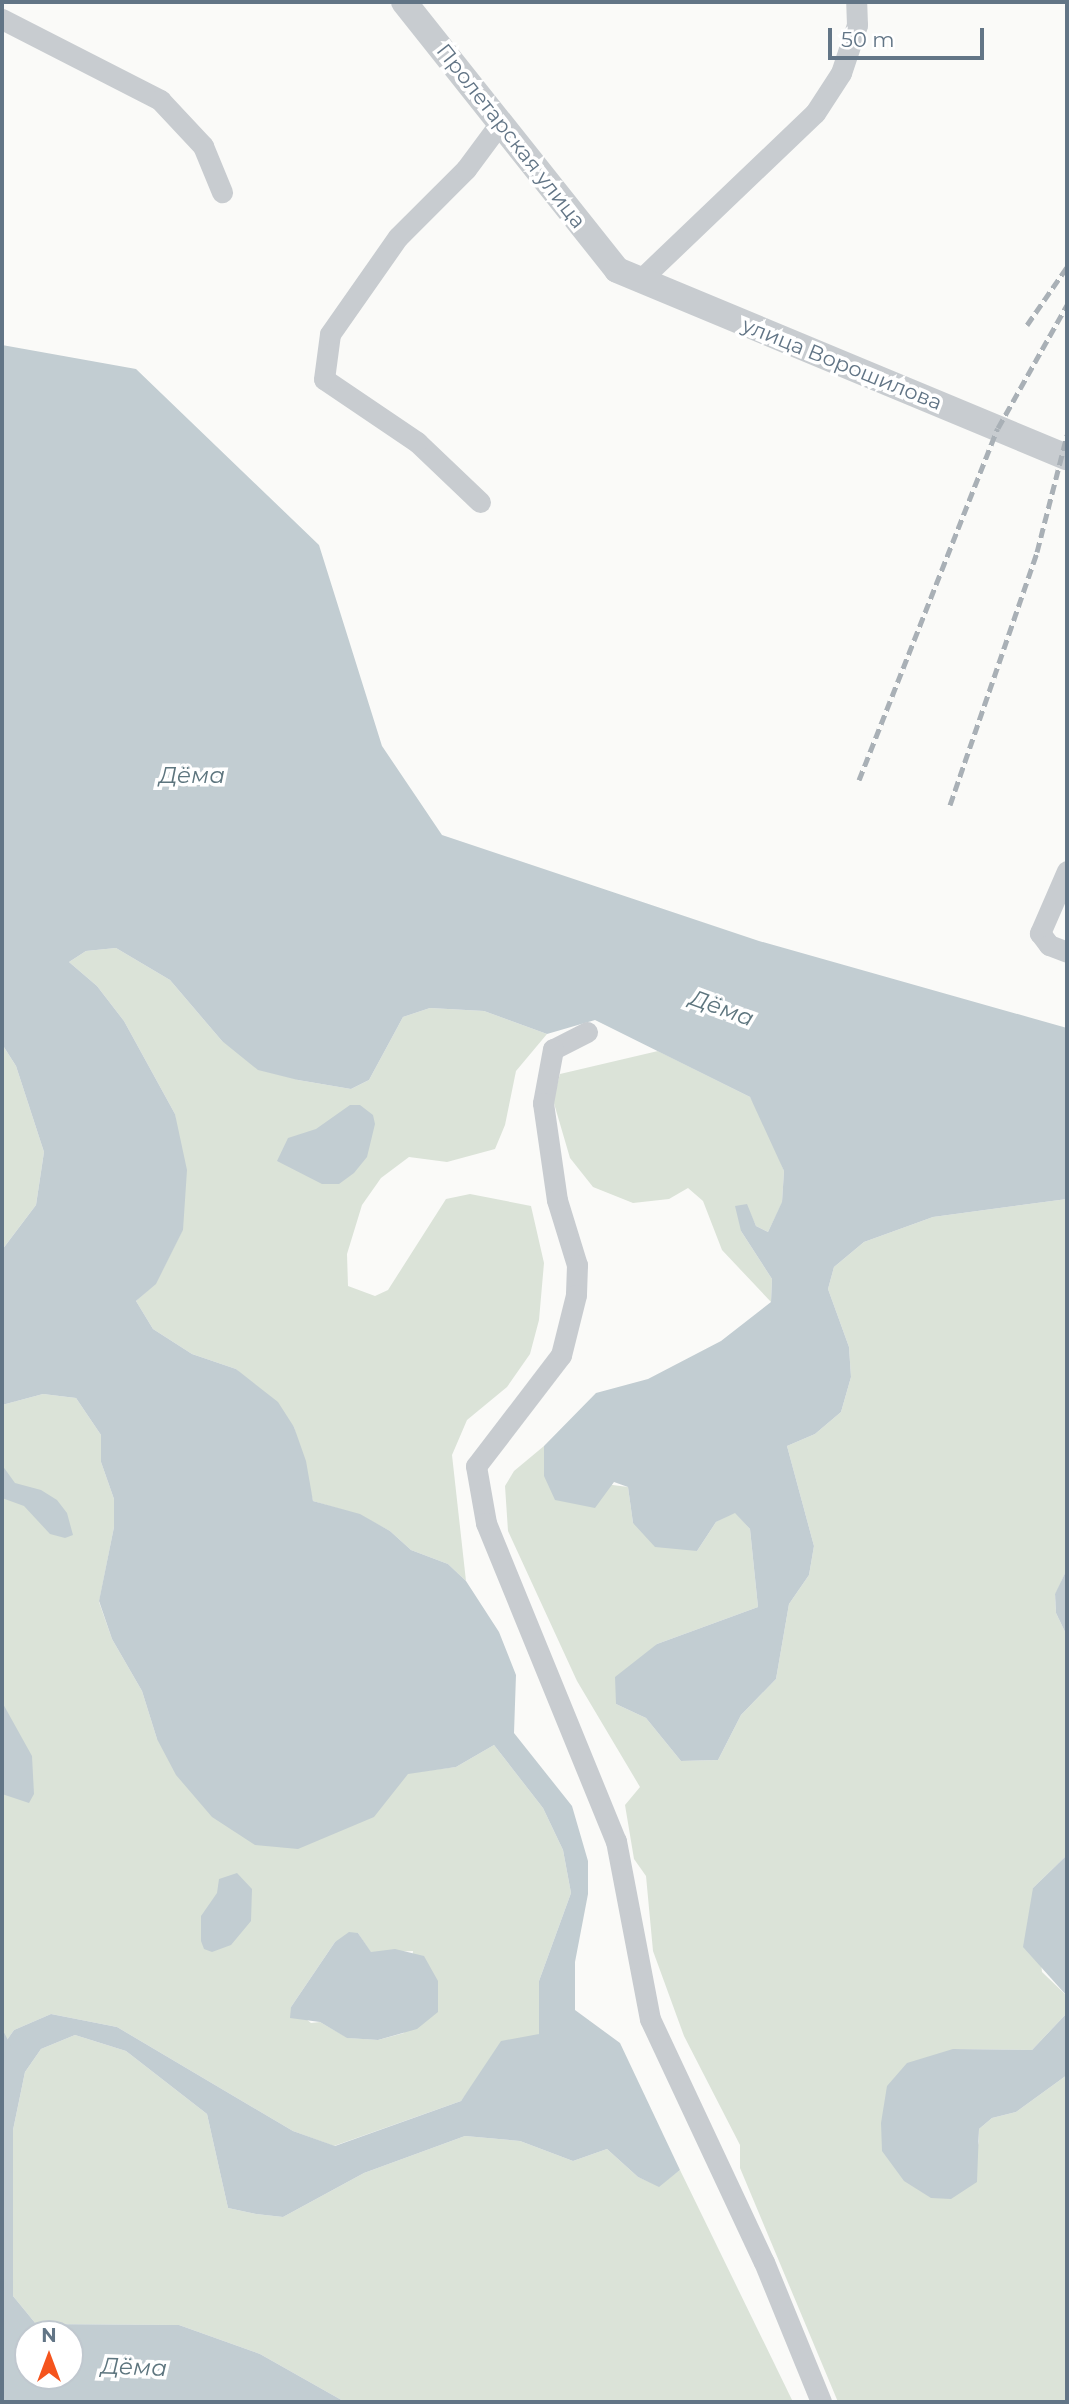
<!DOCTYPE html>
<html>
<head>
<meta charset="utf-8">
<style>
  body { margin:0 }
  #map { position:relative; width:1069px; height:2404px; overflow:hidden; background:#fafaf8; font-family:Montserrat,sans-serif }
  div>[style] { position:absolute }
  .green>* { inset:0; background:#dbe3d8 }
  .water>* { inset:0; background:#c2cdd2 }
  .stream>* { height:6px; margin:-3px; padding:0 3px; transform-origin:3px; border-radius:3px; background:#c2cdd2 }
  .minor>* { height:21px; margin:-10.5px; padding:0 10.5px; transform-origin:10.5px; border-radius:10.5px; background:#c8ccd0 }
  .tertiary>* { height:26px; margin:-13px; padding:0 13px; transform-origin:13px; border-radius:13px; background:#c8ccd0 }
  .rail>* { height:5px; margin-top:-2.5px; transform-origin:0; background:repeating-linear-gradient(90deg,#a9b0b6 0 10px,transparent 0 15px) }
  span { translate:-50% -50%; white-space:nowrap; text-align:center; line-height:1.15; -webkit-text-stroke:7px #fff; paint-order:stroke }
  .street-label { font-size:21px; color:#627586 }
  .water-label { font-size:23px; color:#5d757e; font-style:italic }
  .frame { position:absolute; inset:0; border:4px solid #627586; pointer-events:none }
  .north { position:absolute; left:14px; top:2320px; width:70px; height:70px; box-sizing:border-box; background:#fff; border:2px solid #c0c8cf; border-radius:50%; rotate:0deg; font-size:19px; font-weight:700; line-height:28px; text-align:center; color:#627586 }
  .north::after { content:''; display:block; margin:auto; width:24px; height:32px; background:#f5541d; clip-path:polygon(50% 0,100% 100%,50% 72%,0 100%) }
  .scale { position:absolute; left:828px; top:28px; width:156px; height:32px; box-sizing:border-box; border:4px solid #627586; border-top:0; padding-left:9px; font-size:21px; line-height:24px; white-space:nowrap; color:#627586; -webkit-text-stroke:5px #fff; paint-order:stroke }
</style>
</head>
<body>
<div id="map">
  <div class="green">
    <i style="clip-path:polygon(116px 948px,170px 980px,222px 1041px,298px 1080px,351px 1089px,369px 1080px,403px 1017px,430px 1008px,484px 1011px,547px 1034px,516px 1071px,505px 1125px,495px 1149px,447px 1162px,409px 1157px,381px 1178px,362px 1205px,347px 1254px,348px 1286px,375px 1296px,388px 1290px,446px 1199px,470px 1194px,531px 1206px,544px 1263px,539px 1320px,530px 1354px,507px 1387px,467px 1420px,452px 1455px,466px 1581px,448px 1564px,411px 1550px,390px 1531px,360px 1515px,313px 1501px,294px 1427px,236px 1369px,192px 1354px,153px 1329px,136px 1301px,156px 1283px,183px 1229px,175px 1114px,124px 1021px,97px 986px,69px 962px,86px 951px)"></i>
    <i style="clip-path:polygon(2px 1044px,16px 1066px,44px 1152px,36px 1205px,2px 1250px)"></i>
    <i style="clip-path:polygon(658px 1051px,750px 1097px,764px 1120px,784px 1171px,782px 1203px,768px 1232px,756px 1226px,746px 1204px,741px 1231px,772px 1279px,771px 1302px,722px 1250px,703px 1201px,688px 1188px,669px 1199px,633px 1203px,593px 1187px,570px 1158px,553px 1100px,560px 1074px)"></i>
    <i style="clip-path:polygon(1067px 1199px,1067px 1569px,1055px 1595px,1056px 1613px,1067px 1636px,1067px 1855px,1033px 1888px,1042px 1972px,1067px 1996px,1067px 2013px,1032px 2050px,953px 2049px,979px 2145px,979px 2129px,992px 2118px,1016px 2112px,1067px 2075px,1067px 2402px,838px 2402px,740px 2168px,740px 2145px,684px 2036px,653px 1951px,646px 1876px,634px 1859px,625px 1805px,640px 1787px,577px 1681px,508px 1531px,505px 1486px,514px 1471px,544px 1446px,544px 1476px,628px 1487px,633px 1523px,697px 1551px,716px 1522px,735px 1512px,750px 1529px,758px 1607px,657px 1644px,616px 1704px,646px 1718px,681px 1761px,718px 1760px,741px 1715px,776px 1679px,789px 1604px,809px 1575px,814px 1546px,787px 1446px,815px 1434px,841px 1412px,851px 1377px,849px 1347px,828px 1289px,834px 1267px,864px 1242px,933px 1217px)"></i>
    <i style="clip-path:polygon(evenodd,43px 1394px,76px 1398px,101px 1435px,101px 1462px,114px 1499px,114px 1527px,99px 1602px,112px 1639px,142px 1691px,157px 1739px,395px 1787px,408px 1773px,456px 1767px,494px 1745px,543px 1808px,563px 1850px,571px 1893px,539px 1981px,539px 2034px,476px 2081px,461px 2101px,334px 2146px,293px 2131px,117px 2027px,51px 2014px,14px 2030px,2px 2047px,2px 1405px,43px 1394px,358px 1933px,371px 1953px,413px 1951px,404px 2033px,378px 2040px,348px 2038px,320px 2022px,311px 2023px,291px 2007px,335px 1942px,358px 1933px)"></i>
    <i style="clip-path:polygon(75px 2035px,126px 2051px,207px 2114px,228px 2208px,256px 2214px,283px 2217px,364px 2173px,465px 2136px,520px 2141px,573px 2161px,607px 2149px,638px 2177px,659px 2186px,680px 2170px,793px 2402px,345px 2402px,260px 2354px,179px 2325px,36px 2324px,13px 2296px,13px 2130px,25px 2072px,41px 2049px)"></i>
  </div>
  <div class="water">
    <i style="clip-path:polygon(evenodd,2px 345px,136px 369px,319px 545px,382px 746px,442px 835px,759px 941px,1067px 1028px,1067px 1199px,933px 1217px,864px 1242px,834px 1267px,828px 1289px,849px 1347px,851px 1377px,841px 1412px,815px 1434px,787px 1446px,814px 1546px,809px 1575px,789px 1604px,776px 1679px,741px 1715px,718px 1760px,681px 1761px,646px 1718px,616px 1704px,615px 1677px,657px 1644px,758px 1607px,750px 1529px,735px 1513px,716px 1522px,697px 1551px,655px 1547px,633px 1523px,628px 1487px,614px 1482px,595px 1508px,555px 1500px,544px 1476px,544px 1446px,596px 1393px,648px 1379px,721px 1341px,771px 1302px,772px 1279px,741px 1231px,735px 1206px,747px 1204px,756px 1226px,768px 1232px,782px 1202px,784px 1171px,750px 1097px,595px 1020px,547px 1034px,484px 1011px,430px 1008px,403px 1017px,369px 1080px,351px 1089px,298px 1080px,258px 1070px,222px 1041px,170px 980px,116px 948px,86px 951px,69px 962px,97px 986px,124px 1021px,175px 1114px,187px 1170px,183px 1230px,156px 1284px,136px 1301px,153px 1329px,192px 1354px,236px 1369px,278px 1402px,294px 1427px,306px 1461px,313px 1501px,360px 1514px,390px 1531px,411px 1550px,448px 1564px,466px 1581px,499px 1632px,516px 1675px,514px 1733px,572px 1806px,588px 1861px,588px 1894px,575px 1962px,575px 2010px,620px 2043px,680px 2170px,659px 2187px,638px 2177px,607px 2149px,573px 2161px,520px 2141px,465px 2136px,364px 2173px,283px 2217px,256px 2214px,228px 2208px,207px 2114px,126px 2051px,75px 2035px,41px 2049px,25px 2072px,13px 2130px,13px 2296px,36px 2324px,179px 2325px,260px 2354px,345px 2402px,2px 2402px,2px 2047px,14px 2030px,51px 2014px,117px 2027px,293px 2131px,335px 2146px,461px 2101px,501px 2041px,539px 2034px,539px 1981px,571px 1893px,563px 1850px,543px 1808px,494px 1745px,456px 1767px,408px 1774px,374px 1817px,298px 1849px,255px 1845px,212px 1817px,176px 1775px,157px 1739px,142px 1691px,112px 1639px,99px 1601px,114px 1527px,114px 1499px,101px 1462px,101px 1435px,76px 1398px,43px 1394px,2px 1405px,2px 1250px,36px 1205px,44px 1152px,16px 1066px,2px 1044px,2px 345px,28px 2334px,70px 2334px,70px 2376px,28px 2376px,28px 2334px)"></i>
    <i style="clip-path:polygon(350px 1105px,360px 1105px,373px 1115px,375px 1124px,367px 1157px,354px 1173px,339px 1184px,322px 1184px,277px 1161px,288px 1138px,316px 1129px)"></i>
    <i style="clip-path:polygon(2px 1465px,15px 1483px,41px 1490px,57px 1500px,67px 1513px,73px 1535px,65px 1538px,50px 1534px,24px 1506px,2px 1498px)"></i>
    <i style="clip-path:polygon(1067px 1569px,1067px 1636px,1056px 1613px,1055px 1594px)"></i>
    <i style="clip-path:polygon(2px 1702px,32px 1756px,34px 1794px,29px 1803px,2px 1794px)"></i>
    <i style="clip-path:polygon(1067px 1855px,1067px 1996px,1023px 1947px,1033px 1888px)"></i>
    <i style="clip-path:polygon(237px 1873px,252px 1889px,251px 1921px,231px 1945px,212px 1952px,204px 1949px,201px 1941px,201px 1916px,217px 1893px,219px 1879px)"></i>
    <i style="clip-path:polygon(349px 1932px,358px 1933px,371px 1952px,395px 1949px,424px 1956px,438px 1981px,438px 2012px,417px 2029px,378px 2040px,347px 2038px,320px 2022px,290px 2018px,291px 2007px,335px 1942px)"></i>
    <i style="clip-path:polygon(1067px 2013px,1067px 2075px,1016px 2112px,992px 2118px,979px 2129px,977px 2182px,951px 2199px,931px 2198px,904px 2181px,882px 2151px,881px 2123px,887px 2086px,907px 2063px,953px 2049px,1032px 2050px)"></i>
  </div>
  <div class="stream">
    <i style="left:2px;top:2035px;width:11px;rotate:63deg"></i>
  </div>
  <div class="minor">
    <i style="left:2px;top:19px;width:178px;rotate:27.1deg"></i>
    <i style="left:160px;top:100px;width:63px;rotate:46.9deg"></i>
    <i style="left:203px;top:146px;width:50px;rotate:67.6deg"></i>
    <i style="left:639px;top:281px;width:243px;rotate:-43.7deg"></i>
    <i style="left:815px;top:113px;width:48px;rotate:-57deg"></i>
    <i style="left:841px;top:73px;width:51px;rotate:-71.6deg"></i>
    <i style="left:857px;top:25px;width:23px;rotate:-92deg"></i>
    <i style="left:480px;top:502px;width:87px;rotate:-136.4deg"></i>
    <i style="left:417px;top:442px;width:112px;rotate:-145.9deg"></i>
    <i style="left:324px;top:379px;width:45px;rotate:-82.4deg"></i>
    <i style="left:330px;top:334px;width:118px;rotate:-55deg"></i>
    <i style="left:398px;top:237px;width:96px;rotate:-45deg"></i>
    <i style="left:466px;top:169px;width:57px;rotate:-53.5deg"></i>
    <i style="left:1067px;top:871px;width:68px;rotate:113.5deg"></i>
    <i style="left:1040px;top:933px;width:15px;rotate:53deg"></i>
    <i style="left:1049px;top:945px;width:19px;rotate:21deg"></i>
    <i style="left:587px;top:1032px;width:38px;rotate:153deg"></i>
    <i style="left:553px;top:1049px;width:55px;rotate:100.5deg"></i>
    <i style="left:543px;top:1103px;width:98px;rotate:81.8deg"></i>
    <i style="left:557px;top:1200px;width:68px;rotate:72.9deg"></i>
    <i style="left:577px;top:1265px;width:30px;rotate:92deg"></i>
    <i style="left:576px;top:1295px;width:62px;rotate:104deg"></i>
    <i style="left:561px;top:1355px;width:140px;rotate:127.4deg"></i>
    <i style="left:476px;top:1466px;width:58px;rotate:80deg"></i>
    <i style="left:486px;top:1523px;width:344px;rotate:67.8deg"></i>
    <i style="left:616px;top:1841px;width:181px;rotate:79.2deg"></i>
    <i style="left:650px;top:2019px;width:268px;rotate:64.9deg"></i>
    <i style="left:764px;top:2262px;width:151px;rotate:67.8deg"></i>
  </div>
  <div class="tertiary">
    <i style="left:404px;top:2px;width:342px;rotate:51.5deg"></i>
    <i style="left:617px;top:270px;width:487px;rotate:22.6deg"></i>
  </div>
  <div class="rail">
    <i style="left:1027px;top:325px;width:70px;rotate:-55.4deg"></i>
    <i style="left:859px;top:780px;width:378px;rotate:-68.5deg"></i>
    <i style="left:998px;top:428px;width:141px;rotate:-60.7deg"></i>
    <i style="left:950px;top:805px;width:268px;rotate:-71deg"></i>
    <i style="left:1037px;top:552px;width:121px;rotate:-75.6deg"></i>
  </div>
  <div class="street-label">
    <span style="left:511px;top:136px;rotate:52deg">Пролетарская улица</span>
    <span style="left:842px;top:364px;rotate:22deg">улица Ворошилова</span>
  </div>
  <div class="water-label">
    <span style="left:192px;top:775px">Дёма</span>
    <span style="left:722px;top:1008px;rotate:20deg">Дёма</span>
    <span style="left:134px;top:2367px;rotate:2deg">Дёма</span>
  </div>
  <div class="frame"></div>
  <div class="north">N</div>
  <div class="scale">50 m</div>
</div>
</body>
</html>
